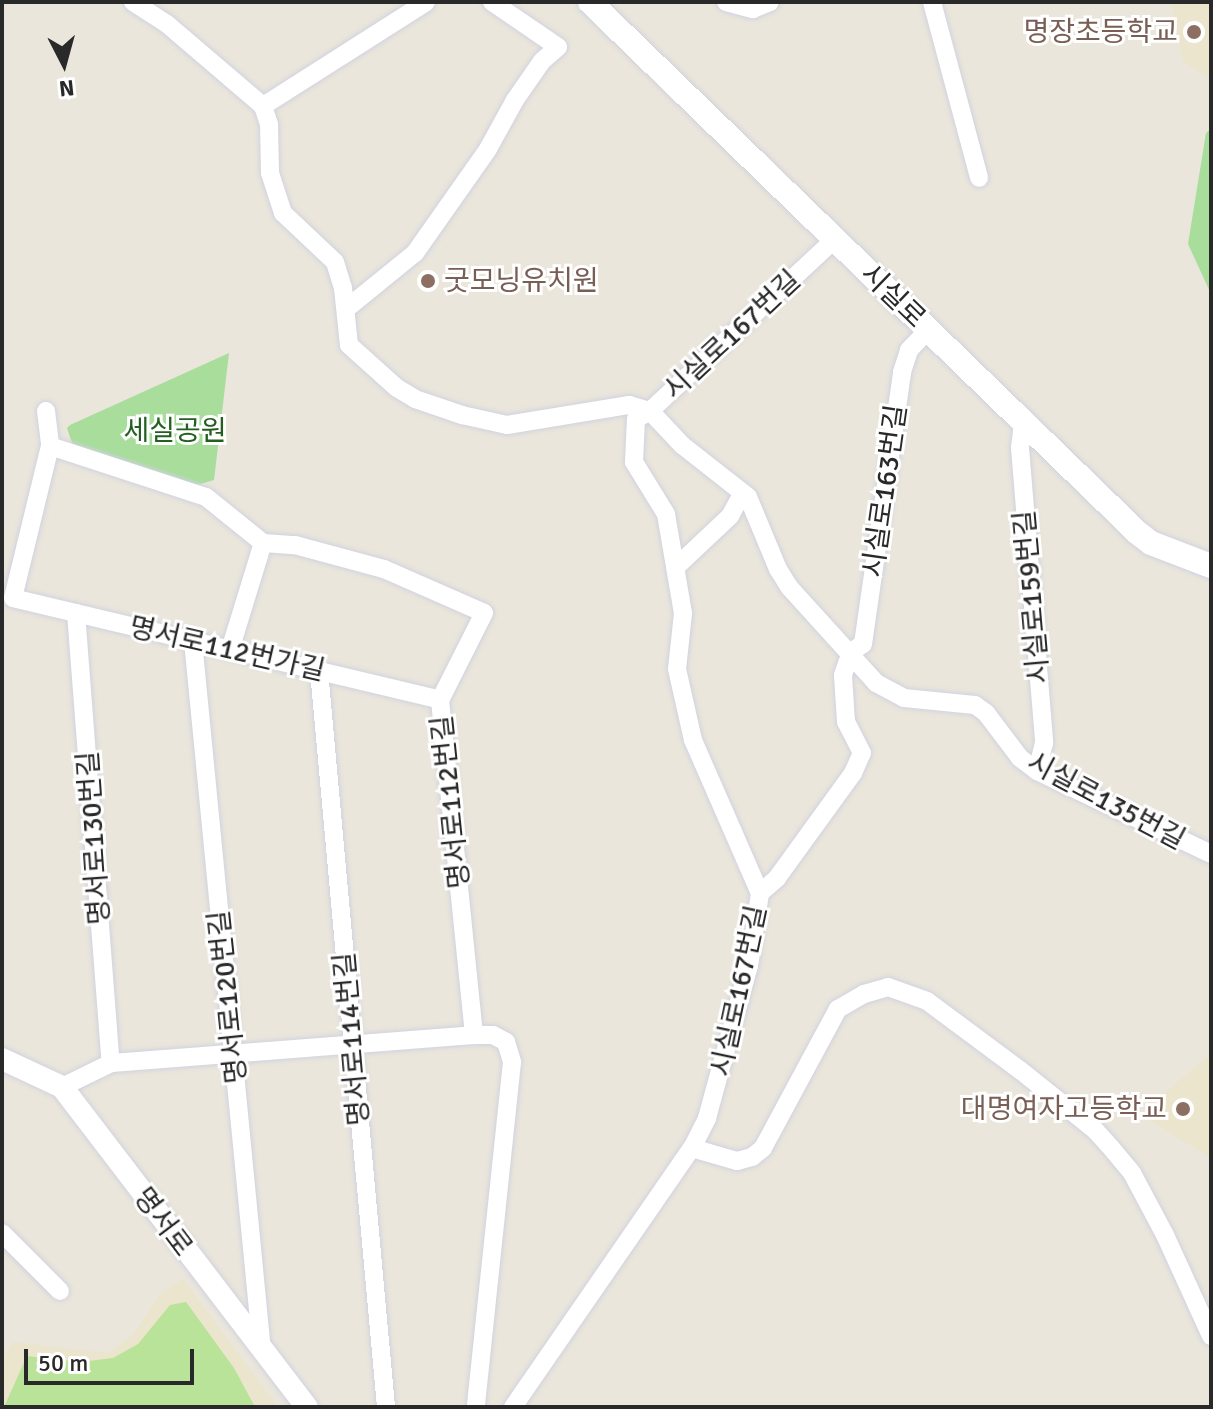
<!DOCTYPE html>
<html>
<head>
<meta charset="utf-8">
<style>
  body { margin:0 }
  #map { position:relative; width:1213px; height:1409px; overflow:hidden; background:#eae6db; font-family:Signika,"Noto Sans KR",sans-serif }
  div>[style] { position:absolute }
  .education>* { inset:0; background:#eae5cc }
  .green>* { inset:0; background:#a8dd9c }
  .pitch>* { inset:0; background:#b8e398 }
  .roads { filter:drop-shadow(0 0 2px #d1d2e0) drop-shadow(0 0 2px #d1d2e0) }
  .minor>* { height:18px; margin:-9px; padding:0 9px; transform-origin:9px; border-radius:9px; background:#fff }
  .tertiary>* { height:22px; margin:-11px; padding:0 11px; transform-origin:11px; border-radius:11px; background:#fff }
  .secondary>* { height:24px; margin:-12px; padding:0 12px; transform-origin:12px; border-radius:12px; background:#fff }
  .dots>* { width:22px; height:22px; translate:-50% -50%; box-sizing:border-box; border:4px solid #fff; border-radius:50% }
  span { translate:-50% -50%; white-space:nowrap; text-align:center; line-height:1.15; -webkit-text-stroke:6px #fff; paint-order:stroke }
  .education-label { font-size:28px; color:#785e54 }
  .right { translate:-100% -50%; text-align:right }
  .left { translate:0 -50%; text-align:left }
  .street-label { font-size:28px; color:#292929 }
  .park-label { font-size:28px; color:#235f1f }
  .frame { position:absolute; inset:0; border:4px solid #292929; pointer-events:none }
  .north { position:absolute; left:24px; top:24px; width:80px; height:80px; -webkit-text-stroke:6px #fff; paint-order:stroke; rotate:174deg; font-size:22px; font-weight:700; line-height:32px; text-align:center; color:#292929 }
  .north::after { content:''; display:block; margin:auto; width:28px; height:36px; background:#292929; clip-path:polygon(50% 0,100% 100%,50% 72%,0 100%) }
  .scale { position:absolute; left:24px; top:1349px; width:170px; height:36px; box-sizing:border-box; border:4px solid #292929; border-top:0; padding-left:10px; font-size:24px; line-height:28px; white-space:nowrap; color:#292929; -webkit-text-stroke:6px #fff; paint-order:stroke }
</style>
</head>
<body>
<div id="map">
  <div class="education">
    <i style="clip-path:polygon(1171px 2px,1211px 2px,1211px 79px,1183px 62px)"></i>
    <i style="clip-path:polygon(1211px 1054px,1211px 1158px,1149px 1120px,1160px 1097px)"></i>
    <i style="clip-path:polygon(183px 1279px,278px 1407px,2px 1407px,2px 1365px,12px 1342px,108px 1353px,132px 1336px,162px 1292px)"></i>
  </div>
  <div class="green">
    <i style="clip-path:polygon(1211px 129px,1211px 294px,1188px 244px,1206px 133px)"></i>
    <i style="clip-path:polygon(229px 353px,214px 480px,194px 486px,79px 449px,72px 443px,67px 428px,70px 425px)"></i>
  </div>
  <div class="pitch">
    <i style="clip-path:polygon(186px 1302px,234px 1368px,255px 1407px,4px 1407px,27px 1356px,80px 1362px,113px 1358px,138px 1344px,170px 1305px)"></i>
  </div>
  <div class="roads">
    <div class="minor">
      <i style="left:133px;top:2px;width:40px;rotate:32.9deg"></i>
      <i style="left:167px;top:24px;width:126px;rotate:40.5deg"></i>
      <i style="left:263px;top:106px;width:19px;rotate:72deg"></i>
      <i style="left:269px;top:124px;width:49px;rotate:88.8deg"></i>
      <i style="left:270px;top:173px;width:42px;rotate:72deg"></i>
      <i style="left:283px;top:213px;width:71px;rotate:43.3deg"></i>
      <i style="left:335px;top:262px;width:27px;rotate:73deg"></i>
      <i style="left:343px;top:288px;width:57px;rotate:84deg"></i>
      <i style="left:349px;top:345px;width:64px;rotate:41.9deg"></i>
      <i style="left:397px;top:388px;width:21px;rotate:31deg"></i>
      <i style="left:415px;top:399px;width:50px;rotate:18.8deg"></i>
      <i style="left:462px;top:415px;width:46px;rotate:12.5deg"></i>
      <i style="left:507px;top:425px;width:124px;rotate:-9.3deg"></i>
      <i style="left:629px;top:405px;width:22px;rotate:16deg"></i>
      <i style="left:726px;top:2px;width:28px;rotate:15deg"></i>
      <i style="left:753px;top:9px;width:18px;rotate:-22deg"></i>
      <i style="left:932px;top:2px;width:182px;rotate:75deg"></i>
      <i style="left:263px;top:106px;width:193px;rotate:-32.5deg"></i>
      <i style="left:835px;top:239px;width:253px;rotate:137.1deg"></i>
      <i style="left:650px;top:411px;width:47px;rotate:46.7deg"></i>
      <i style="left:682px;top:445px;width:84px;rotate:38.2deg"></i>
      <i style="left:748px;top:497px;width:78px;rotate:67.4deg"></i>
      <i style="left:778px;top:569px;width:22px;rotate:58deg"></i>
      <i style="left:790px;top:588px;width:128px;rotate:47.8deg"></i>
      <i style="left:876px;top:683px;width:32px;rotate:28deg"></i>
      <i style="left:904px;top:698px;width:71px;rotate:5.6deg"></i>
      <i style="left:975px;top:705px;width:14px;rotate:36deg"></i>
      <i style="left:986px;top:713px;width:56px;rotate:52.9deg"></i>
      <i style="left:1020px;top:758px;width:21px;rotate:37deg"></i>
      <i style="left:1037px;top:771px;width:193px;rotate:25.5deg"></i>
      <i style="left:346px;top:309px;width:89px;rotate:-39.1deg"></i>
      <i style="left:415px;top:253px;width:127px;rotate:-54.9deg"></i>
      <i style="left:488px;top:149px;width:56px;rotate:-61.1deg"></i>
      <i style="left:515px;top:100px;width:47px;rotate:-55.3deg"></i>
      <i style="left:542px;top:61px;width:21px;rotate:-41deg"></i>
      <i style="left:558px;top:47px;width:80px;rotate:-145.7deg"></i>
      <i style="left:46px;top:411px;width:35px;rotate:83deg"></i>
      <i style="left:50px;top:446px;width:156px;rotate:103.7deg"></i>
      <i style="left:13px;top:598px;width:439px;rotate:13.4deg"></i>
      <i style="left:650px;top:411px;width:16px;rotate:150deg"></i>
      <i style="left:636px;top:419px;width:43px;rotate:92.7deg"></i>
      <i style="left:634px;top:462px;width:61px;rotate:58.4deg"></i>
      <i style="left:666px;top:514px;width:100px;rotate:80.3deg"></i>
      <i style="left:683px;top:613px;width:56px;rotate:96.1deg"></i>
      <i style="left:677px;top:669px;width:73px;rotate:77.3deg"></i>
      <i style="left:693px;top:740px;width:167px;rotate:66.4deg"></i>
      <i style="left:1023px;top:423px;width:25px;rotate:97deg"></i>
      <i style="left:1020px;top:448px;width:296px;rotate:85.3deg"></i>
      <i style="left:1044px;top:743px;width:29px;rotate:104deg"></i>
      <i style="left:50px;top:446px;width:164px;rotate:18.1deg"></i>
      <i style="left:206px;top:497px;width:73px;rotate:38.9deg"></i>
      <i style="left:263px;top:543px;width:32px;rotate:4deg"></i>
      <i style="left:295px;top:545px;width:92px;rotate:15.1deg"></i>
      <i style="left:384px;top:569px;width:109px;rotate:23.7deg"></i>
      <i style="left:484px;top:613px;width:97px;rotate:116.8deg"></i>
      <i style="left:440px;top:700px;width:337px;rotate:84.2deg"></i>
      <i style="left:474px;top:1035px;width:19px"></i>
      <i style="left:493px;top:1035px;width:15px;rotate:28deg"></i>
      <i style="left:506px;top:1042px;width:21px;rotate:73deg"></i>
      <i style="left:512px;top:1062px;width:347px;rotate:96deg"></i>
      <i style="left:677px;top:566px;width:73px;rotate:-43.3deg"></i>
      <i style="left:730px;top:516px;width:26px;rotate:-61deg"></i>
      <i style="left:76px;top:613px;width:451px;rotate:85.6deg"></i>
      <i style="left:193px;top:641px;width:713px;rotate:84.45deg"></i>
      <i style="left:230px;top:650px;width:112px;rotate:-72.9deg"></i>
      <i style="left:851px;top:652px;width:14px;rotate:-34deg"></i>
      <i style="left:863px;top:644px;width:275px;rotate:-81.8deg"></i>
      <i style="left:902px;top:372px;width:23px;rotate:-72deg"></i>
      <i style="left:909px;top:350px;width:28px;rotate:-46deg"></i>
      <i style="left:319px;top:671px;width:739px;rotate:84.8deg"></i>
      <i style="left:62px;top:1087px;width:55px;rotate:-26.1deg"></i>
      <i style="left:111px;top:1063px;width:364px;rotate:-4.4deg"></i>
      <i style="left:692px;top:1148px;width:47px;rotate:16.1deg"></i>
      <i style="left:737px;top:1161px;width:16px;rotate:-15deg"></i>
      <i style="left:752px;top:1157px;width:14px;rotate:-39deg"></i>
      <i style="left:763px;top:1148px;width:158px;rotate:-61.7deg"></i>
      <i style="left:838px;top:1009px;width:30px;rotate:-30deg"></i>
      <i style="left:864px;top:994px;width:25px;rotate:-16deg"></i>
      <i style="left:888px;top:987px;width:41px;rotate:19.7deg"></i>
      <i style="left:927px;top:1001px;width:116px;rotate:36.6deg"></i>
      <i style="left:1020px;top:1070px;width:96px;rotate:38.7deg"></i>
      <i style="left:1095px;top:1130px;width:25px;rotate:48deg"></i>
      <i style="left:1112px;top:1149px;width:31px;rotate:50deg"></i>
      <i style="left:1132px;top:1173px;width:70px;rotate:62deg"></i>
      <i style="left:1165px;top:1235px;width:111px;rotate:65.5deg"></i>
      <i style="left:2px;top:1233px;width:82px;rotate:45deg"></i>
      <i style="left:513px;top:1407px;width:315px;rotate:-55.4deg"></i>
      <i style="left:692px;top:1148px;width:34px;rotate:-63deg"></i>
      <i style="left:707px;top:1118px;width:158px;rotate:-74.6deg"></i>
      <i style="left:749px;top:966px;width:74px;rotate:-81.4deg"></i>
      <i style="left:760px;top:893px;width:23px;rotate:-41deg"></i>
      <i style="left:777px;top:878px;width:130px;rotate:-54.1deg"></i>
      <i style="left:853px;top:773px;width:22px;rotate:-66deg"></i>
      <i style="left:862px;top:753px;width:35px;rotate:-117deg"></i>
      <i style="left:846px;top:722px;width:47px;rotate:-93.7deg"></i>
      <i style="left:843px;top:675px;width:24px;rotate:-71deg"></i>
    </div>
    <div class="tertiary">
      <i style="left:2px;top:1059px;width:66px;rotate:25deg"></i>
      <i style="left:62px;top:1087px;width:403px;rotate:52.6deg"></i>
    </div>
    <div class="secondary">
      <i style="left:590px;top:2px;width:763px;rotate:44.1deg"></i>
      <i style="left:1138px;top:533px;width:16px;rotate:38deg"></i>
      <i style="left:1151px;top:543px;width:64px;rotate:21deg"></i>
    </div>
  </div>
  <div class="dots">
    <i style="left:1194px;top:32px;background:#8d6e63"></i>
    <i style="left:428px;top:281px;background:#8d6e63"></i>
    <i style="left:1183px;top:1109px;background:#8d6e63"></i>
  </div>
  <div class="education-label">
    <span class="right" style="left:1178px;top:32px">명장초등학교</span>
    <span class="left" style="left:444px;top:281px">굿모닝유치원</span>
    <span class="right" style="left:1167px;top:1109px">대명여자고등학교</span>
  </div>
  <div class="street-label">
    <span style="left:893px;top:296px;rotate:44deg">시실로</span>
    <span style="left:732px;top:335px;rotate:-43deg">시실로167번길</span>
    <span style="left:885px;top:491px;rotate:-82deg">시실로163번길</span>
    <span style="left:1032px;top:597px;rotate:-95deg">시실로159번길</span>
    <span style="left:227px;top:649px;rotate:13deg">명서로112번가길</span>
    <span style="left:1106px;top:801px;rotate:28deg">시실로135번길</span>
    <span style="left:451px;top:802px;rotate:-96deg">명서로112번길</span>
    <span style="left:94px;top:838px;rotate:-94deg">명서로130번길</span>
    <span style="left:739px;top:991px;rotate:-78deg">시실로167번길</span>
    <span style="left:228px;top:997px;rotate:-96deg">명서로120번길</span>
    <span style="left:352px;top:1039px;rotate:-95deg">명서로114번길</span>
    <span style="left:163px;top:1222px;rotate:53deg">명서로</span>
  </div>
  <div class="park-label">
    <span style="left:175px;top:431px">세실공원</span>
  </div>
  <div class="frame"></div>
  <div class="north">N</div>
  <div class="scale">50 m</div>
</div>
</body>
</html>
